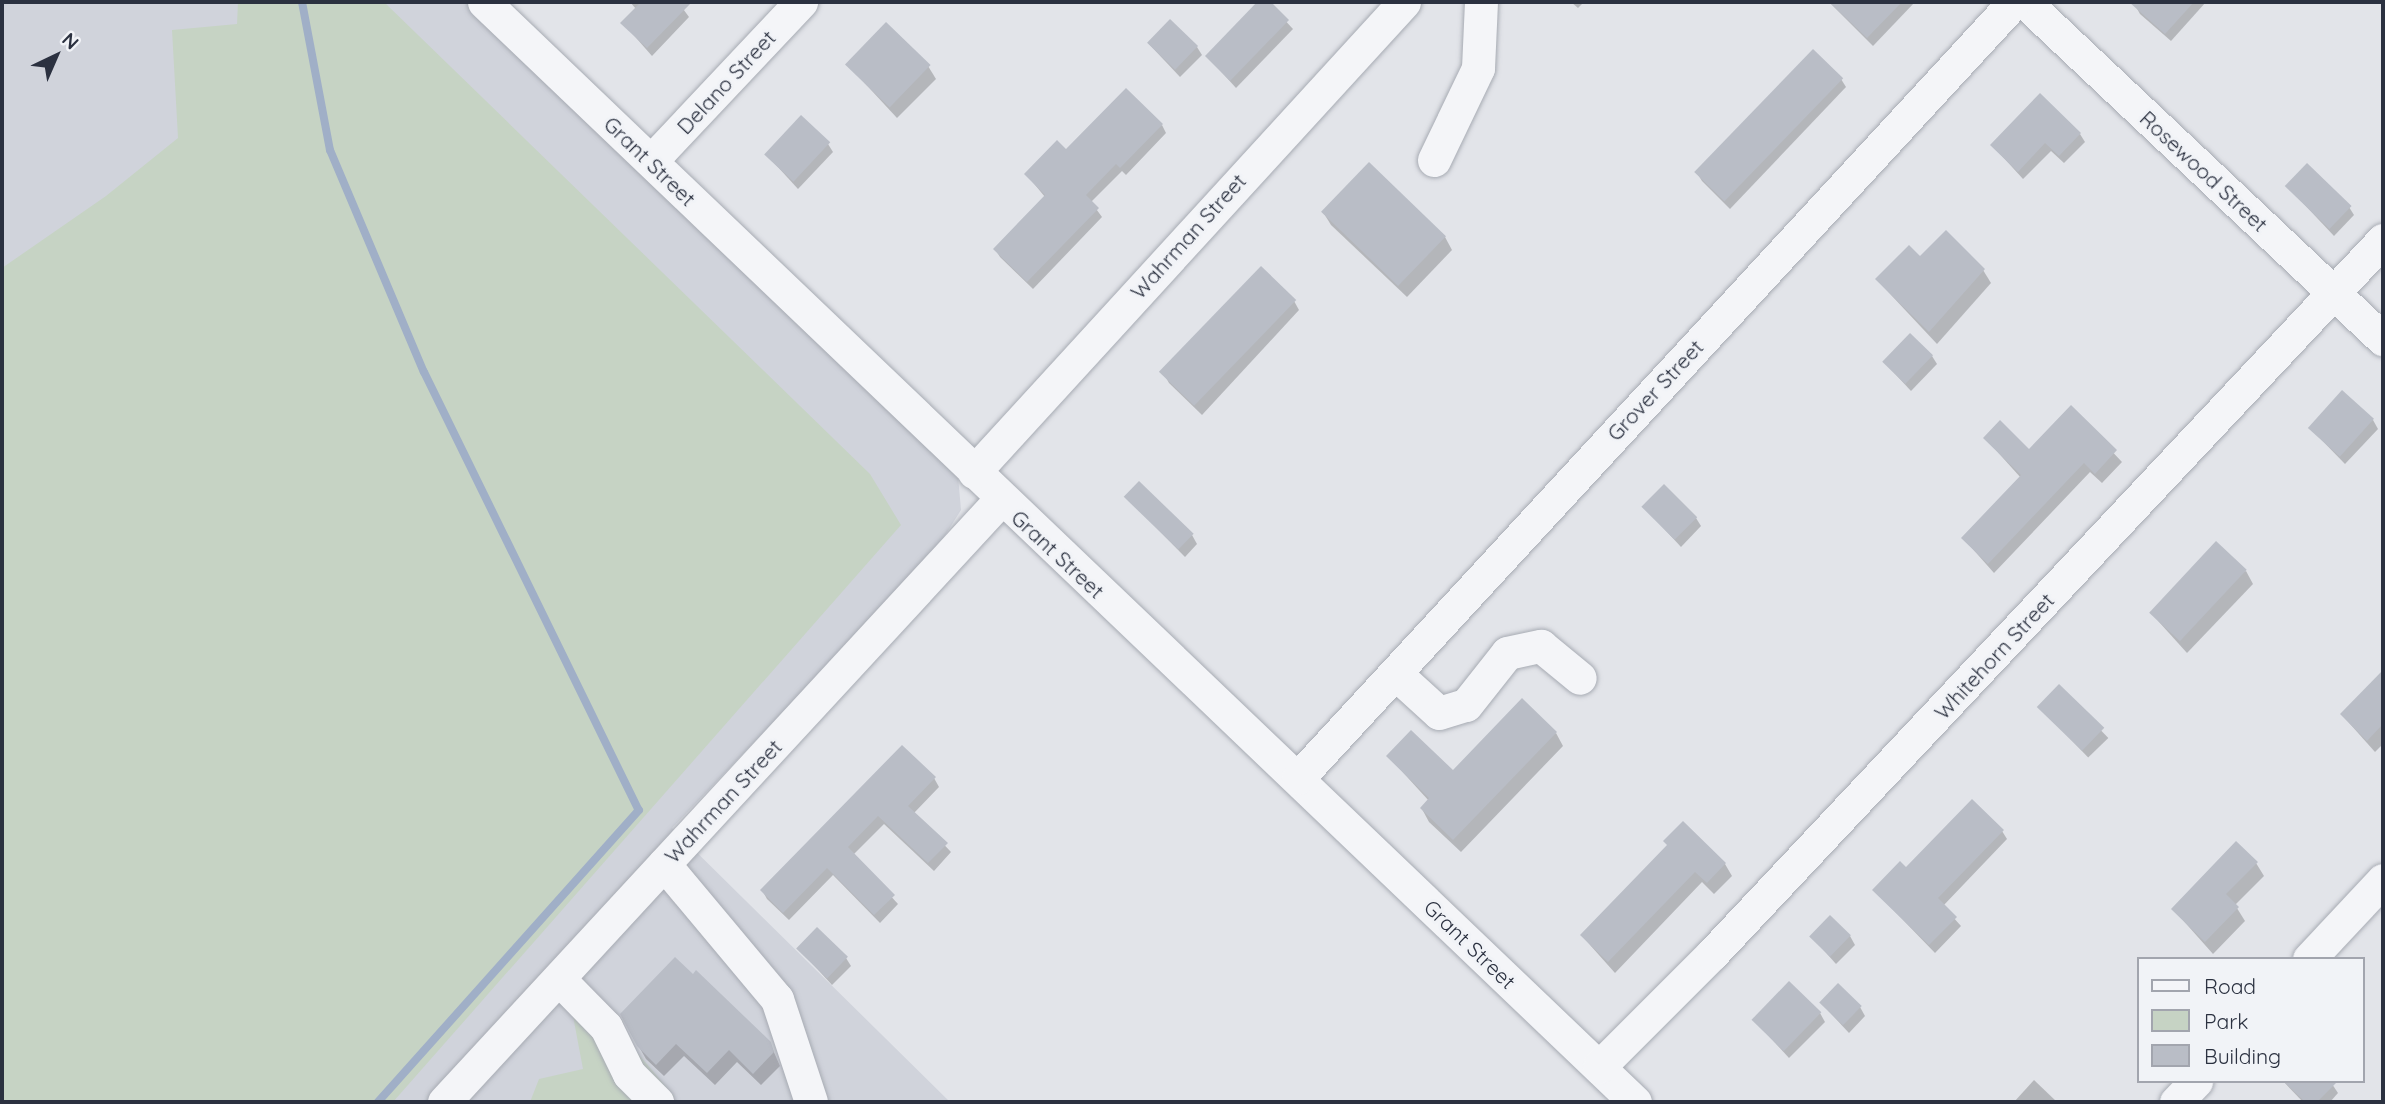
<!DOCTYPE html>
<html>
<head>
<meta charset="utf-8">
<style>
  body { margin:0 }
  #map { position:relative; width:2385px; height:1104px; overflow:hidden; background:#e2e4e9; font-family:Quicksand,sans-serif }
  div>[style] { position:absolute }
  .built>* { inset:0; background:#d0d3db }
  .green>* { inset:0; background:#c6d3c4 }
  .shadow>* { inset:0; background:#0003; transform-origin:0 0 }
  .stream>* { height:8px; margin:-4px; padding:0 4px; transform-origin:4px; border-radius:4px; background:#a0afc7 }
  .building>* { inset:0; background:#b9bdc6; transform-origin:0 0 }
  .roads { filter:drop-shadow(0 0 2px #a7abb3) drop-shadow(0 0 2px #a7abb3) }
  .minor>* { height:33px; margin:-16.5px; padding:0 16.5px; transform-origin:16.5px; border-radius:16.5px; background:#f4f5f8 }
  span { translate:-50% -50%; white-space:nowrap; text-align:center; line-height:1.15; -webkit-text-stroke:6px #f1f3f7; paint-order:stroke }
  .street-label { font-size:21px; color:#2b3140 }
  .frame { position:absolute; inset:0; border:4px solid #2b3140; pointer-events:none }
  .legend { position:absolute; left:2137px; top:957px; width:228px; height:126px; box-sizing:border-box; background:#f1f3f7; border:2px solid #a2a5ae; margin:0; padding:9px 12px; list-style:none; font-size:21px; color:#2b3140 }
  .legend li { display:flex; align-items:center; gap:14px; height:35px }
  .legend b { width:35px; border:2px solid #a2a5ae }
  .north { position:absolute; left:21px; top:21px; width:70px; height:70px; -webkit-text-stroke:5px #f1f3f7; paint-order:stroke; rotate:44deg; font-size:19px; font-weight:700; line-height:28px; text-align:center; color:#2b3140 }
  .north::after { content:''; display:block; margin:auto; width:24px; height:32px; background:#2b3140; clip-path:polygon(50% 0,100% 100%,50% 72%,0 100%) }
</style>
</head>
<body>
<div id="map">
  <div class="built">
    <i style="clip-path:polygon(2px 2px,471px 2px,958px 476px,961px 510px,932px 556px,672px 828px,950px 1102px,2px 1102px)"></i>
  </div>
  <div class="green">
    <i style="clip-path:polygon(238px 2px,384px 2px,870px 474px,901px 525px,393px 1102px,2px 1102px,2px 268px,106px 196px,178px 138px,172px 30px,237px 24px)"></i>
    <i style="clip-path:polygon(594px 1002px,674px 1096px,671px 1102px,530px 1102px,539px 1079px,583px 1069px,573px 1016px)"></i>
  </div>
  <div class="shadow">
    <i style="clip-path:polygon(630px 2px,678px 2px,689px 17px,652px 56px,623px 23px,636px 9px)"></i>
    <i style="clip-path:polygon(1259px 2px,1268px 2px,1293px 29px,1236px 88px,1207px 56px)"></i>
    <i style="clip-path:polygon(1571px 2px,1584px 2px,1578px 8px)"></i>
    <i style="clip-path:polygon(1829px 2px,1915px 2px,1873px 46px)"></i>
    <i style="clip-path:polygon(2138px 2px,2206px 2px,2171px 41px,2140px 14px,2135px 5px)"></i>
    <i style="clip-path:polygon(1149px 44px,1197px 47px,1202px 55px,1180px 77px)"></i>
    <i style="clip-path:polygon(847px 64px,928px 66px,936px 79px,897px 118px)"></i>
    <i style="clip-path:polygon(1841px 79px,1846px 87px,1730px 209px,1702px 181px,1697px 173px)"></i>
    <i style="clip-path:polygon(1162px 125px,1166px 133px,1126px 175px,1122px 171px,1091px 202px,1102px 217px,1033px 289px,1000px 257px,995px 249px,1045px 197px,1026px 174px,1066px 152px)"></i>
    <i style="clip-path:polygon(2080px 134px,2085px 142px,2064px 163px,2051px 151px,2023px 179px,1992px 145px)"></i>
    <i style="clip-path:polygon(828px 144px,833px 152px,798px 189px,766px 154px)"></i>
    <i style="clip-path:polygon(2287px 186px,2349px 207px,2354px 215px,2334px 236px)"></i>
    <i style="clip-path:polygon(1323px 212px,1445px 237px,1452px 250px,1407px 297px,1331px 225px)"></i>
    <i style="clip-path:polygon(1920px 259px,1983px 270px,1991px 283px,1937px 344px,1877px 280px)"></i>
    <i style="clip-path:polygon(1294px 301px,1299px 310px,1202px 415px,1169px 383px,1164px 374px)"></i>
    <i style="clip-path:polygon(1932px 356px,1937px 364px,1911px 391px,1884px 362px)"></i>
    <i style="clip-path:polygon(2071px 408px,2122px 462px,2102px 483px,2090px 472px,1994px 573px,1963px 538px,2021px 478px,1985px 438px,2029px 452px)"></i>
    <i style="clip-path:polygon(2373px 420px,2378px 429px,2345px 464px,2310px 428px)"></i>
    <i style="clip-path:polygon(1126px 497px,1192px 535px,1197px 544px,1185px 557px)"></i>
    <i style="clip-path:polygon(1644px 507px,1696px 518px,1701px 526px,1681px 547px)"></i>
    <i style="clip-path:polygon(2246px 571px,2253px 584px,2187px 653px,2150px 612px)"></i>
    <i style="clip-path:polygon(2383px 672px,2383px 744px,2375px 752px,2342px 715px)"></i>
    <i style="left:2059px;top:687px;width:71px;height:28px;rotate:46deg"></i>
    <i style="clip-path:polygon(1556px 733px,1563px 746px,1461px 852px,1429px 822px,1422px 809px,1429px 801px,1388px 756px,1453px 773px)"></i>
    <i style="clip-path:polygon(934px 778px,939px 787px,914px 813px,951px 852px,934px 871px,884px 824px,853px 855px,898px 904px,880px 923px,833px 875px,789px 920px,767px 899px,762px 890px)"></i>
    <i style="clip-path:polygon(2002px 831px,2007px 839px,1943px 906px,1961px 926px,1935px 953px,1874px 890px,1906px 870px)"></i>
    <i style="clip-path:polygon(1668px 846px,1725px 864px,1732px 876px,1714px 894px,1702px 882px,1615px 973px,1582px 936px)"></i>
    <i style="clip-path:polygon(2256px 863px,2264px 876px,2235px 905px,2245px 921px,2213px 954px,2173px 909px)"></i>
    <i style="clip-path:polygon(1811px 936px,1850px 936px,1855px 945px,1836px 964px)"></i>
    <i style="clip-path:polygon(798px 948px,846px 958px,851px 966px,832px 985px)"></i>
    <i style="clip-path:polygon(675px 959px,770px 1043px,780px 1066px,761px 1085px,737px 1062px,715px 1085px,684px 1056px,664px 1076px,646px 1059px,638px 1045px)"></i>
    <i style="clip-path:polygon(1821px 1003px,1860px 1007px,1865px 1016px,1849px 1033px)"></i>
    <i style="clip-path:polygon(1820px 1013px,1825px 1022px,1789px 1058px,1754px 1020px)"></i>
    <i style="clip-path:polygon(2034px 1080px,2057px 1102px,2014px 1102px)"></i>
    <i style="clip-path:polygon(2283px 1081px,2330px 1081px,2338px 1093px,2330px 1102px,2303px 1102px)"></i>
  </div>
  <div class="stream">
    <i style="left:302px;top:2px;width:151px;rotate:79.3deg"></i>
    <i style="left:330px;top:150px;width:241px;rotate:67.1deg"></i>
    <i style="left:424px;top:372px;width:488px;rotate:63.9deg"></i>
    <i style="left:639px;top:810px;width:392px;rotate:131.8deg"></i>
  </div>
  <div class="building">
    <i style="clip-path:polygon(641px 2px,692px 2px,647px 48px,620px 23px)"></i>
    <i style="clip-path:polygon(1257px 2px,1271px 2px,1289px 20px,1230px 81px,1205px 56px)"></i>
    <i style="clip-path:polygon(1829px 2px,1902px 2px,1867px 38px)"></i>
    <i style="clip-path:polygon(2129px 2px,2194px 2px,2165px 34px)"></i>
    <i style="left:1170px;top:19px;width:39px;height:33px;rotate:44deg"></i>
    <i style="left:886px;top:22px;width:62px;height:59px;rotate:44deg"></i>
    <i style="left:1813px;top:49px;width:42px;height:171px;rotate:44deg"></i>
    <i style="clip-path:polygon(1126px 88px,1163px 124px,1120px 168px,1116px 164px,1086px 195px,1099px 208px,1027px 282px,993px 249px,1045px 195px,1024px 174px,1057px 140px,1066px 149px)"></i>
    <i style="clip-path:polygon(2040px 93px,2081px 133px,2059px 156px,2045px 143px,2018px 172px,1990px 145px)"></i>
    <i style="left:801px;top:115px;width:40px;height:54px;rotate:43deg"></i>
    <i style="left:1369px;top:162px;width:107px;height:69px;rotate:44deg"></i>
    <i style="left:2307px;top:163px;width:62px;height:32px;rotate:44deg"></i>
    <i style="clip-path:polygon(1946px 230px,1985px 269px,1929px 332px,1875px 279px,1909px 245px,1920px 256px)"></i>
    <i style="left:1261px;top:266px;width:49px;height:147px;rotate:44deg"></i>
    <i style="left:1910px;top:333px;width:32px;height:40px;rotate:44deg"></i>
    <i style="left:2342px;top:390px;width:43px;height:51px;rotate:42deg"></i>
    <i style="clip-path:polygon(2071px 405px,2117px 450px,2095px 474px,2084px 463px,1988px 564px,1961px 538px,2021px 475px,1983px 438px,2000px 420px,2029px 449px)"></i>
    <i style="left:1139px;top:481px;width:76px;height:22px;rotate:44deg"></i>
    <i style="left:1664px;top:484px;width:47px;height:32px;rotate:45deg"></i>
    <i style="left:2216px;top:541px;width:42px;height:98px;rotate:43deg"></i>
    <i style="clip-path:polygon(2383px 670px,2383px 724px,2367px 741px,2340px 714px)"></i>
    <i style="left:2059px;top:684px;width:63px;height:32px;rotate:44deg"></i>
    <i style="clip-path:polygon(1522px 698px,1557px 732px,1453px 840px,1420px 808px,1429px 798px,1386px 756px,1411px 730px,1453px 770px)"></i>
    <i style="clip-path:polygon(902px 745px,936px 777px,908px 806px,948px 843px,928px 863px,878px 816px,848px 847px,895px 895px,874px 915px,827px 868px,783px 913px,760px 890px)"></i>
    <i style="clip-path:polygon(1972px 799px,2004px 830px,1938px 898px,1957px 917px,1929px 945px,1872px 890px,1900px 861px,1906px 867px)"></i>
    <i style="clip-path:polygon(1683px 821px,1726px 863px,1707px 883px,1695px 872px,1608px 962px,1580px 935px,1667px 845px,1663px 841px)"></i>
    <i style="clip-path:polygon(2236px 841px,2258px 862px,2226px 894px,2239px 907px,2205px 942px,2171px 909px)"></i>
    <i style="left:1830px;top:915px;width:29px;height:30px;rotate:44deg"></i>
    <i style="left:817px;top:927px;width:43px;height:30px;rotate:44deg"></i>
    <i style="clip-path:polygon(675px 957px,693px 974px,696px 970px,771px 1042px,774px 1052px,753px 1074px,729px 1050px,707px 1073px,676px 1044px,656px 1065px,637px 1046px,620px 1014px)"></i>
    <i style="left:1789px;top:981px;width:45px;height:54px;rotate:44deg"></i>
    <i style="left:1838px;top:983px;width:33px;height:27px;rotate:44deg"></i>
    <i style="clip-path:polygon(2283px 1081px,2338px 1081px,2317px 1102px,2305px 1102px)"></i>
  </div>
  <div class="roads">
    <div class="minor">
      <i style="left:484px;top:2px;width:1592px;rotate:43.7deg"></i>
      <i style="left:2025px;top:2px;width:492px;rotate:43.3deg"></i>
      <i style="left:1434px;top:160px;width:102px;rotate:-64.4deg"></i>
      <i style="left:1478px;top:68px;width:66px;rotate:-87.4deg"></i>
      <i style="left:651px;top:161px;width:219px;rotate:-46.7deg"></i>
      <i style="left:974px;top:472px;width:637px;rotate:-47.54deg"></i>
      <i style="left:1395px;top:673px;width:59px;rotate:42.3deg"></i>
      <i style="left:1439px;top:713px;width:28px;rotate:-17deg"></i>
      <i style="left:1466px;top:705px;width:66px;rotate:-51.7deg"></i>
      <i style="left:1507px;top:653px;width:35px;rotate:-12deg"></i>
      <i style="left:1541px;top:646px;width:50px;rotate:39.4deg"></i>
      <i style="left:1298px;top:778px;width:1056px;rotate:-47.3deg"></i>
      <i style="left:664px;top:864px;width:176px;rotate:50.1deg"></i>
      <i style="left:777px;top:999px;width:108px;rotate:71.7deg"></i>
      <i style="left:2309px;top:959px;width:108px;rotate:-46.9deg"></i>
      <i style="left:559px;top:979px;width:67px;rotate:45.6deg"></i>
      <i style="left:606px;top:1027px;width:52px;rotate:63.9deg"></i>
      <i style="left:629px;top:1074px;width:40px;rotate:45deg"></i>
      <i style="left:1599px;top:1067px;width:160px;rotate:-45deg"></i>
      <i style="left:1712px;top:954px;width:980px;rotate:-46.78deg"></i>
      <i style="left:444px;top:1102px;width:821px;rotate:-47.27deg"></i>
      <i style="left:2176px;top:1102px;width:29px;rotate:-46deg"></i>
    </div>
  </div>
  <div class="street-label">
    <span style="left:726px;top:82px;rotate:-47deg">Delano Street</span>
    <span style="left:650px;top:161px;rotate:44deg">Grant Street</span>
    <span style="left:2204px;top:171px;rotate:43deg">Rosewood Street</span>
    <span style="left:1188px;top:236px;rotate:-48deg">Wahrman Street</span>
    <span style="left:1655px;top:390px;rotate:-47deg">Grover Street</span>
    <span style="left:1058px;top:554px;rotate:43deg">Grant Street</span>
    <span style="left:1994px;top:656px;rotate:-47deg">Whitehorn Street</span>
    <span style="left:723px;top:801px;rotate:-47deg">Wahrman Street</span>
    <span style="left:1470px;top:944px;rotate:44deg">Grant Street</span>
  </div>
  <div class="frame"></div>
  <ul class="legend">
  <li><b style="height:9px;background:#f4f5f8"></b>Road</li>
  <li><b style="height:19px;background:#c6d3c4"></b>Park</li>
  <li><b style="height:19px;background:#b9bdc6"></b>Building</li>
  </ul>
  <div class="north">N</div>
</div>
</body>
</html>
